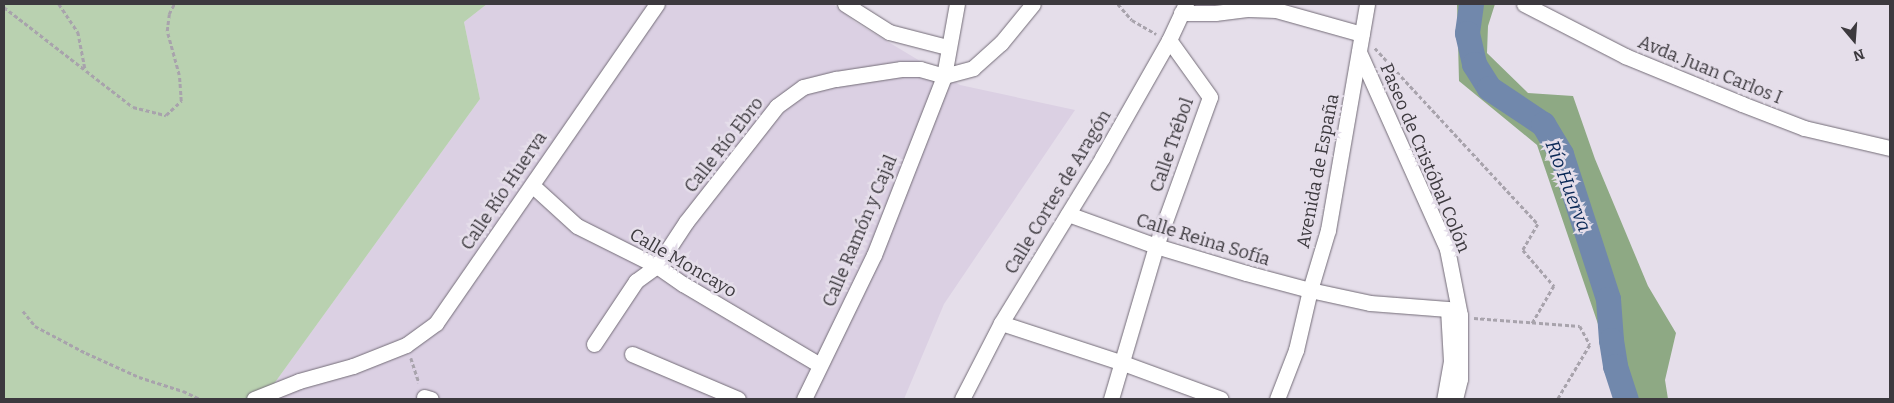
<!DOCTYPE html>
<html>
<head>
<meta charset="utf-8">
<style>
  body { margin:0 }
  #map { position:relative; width:1894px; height:403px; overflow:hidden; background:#e5deea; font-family:Bitter,serif }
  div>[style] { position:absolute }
  .built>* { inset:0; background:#dbd0e3 }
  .green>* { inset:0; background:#b9d1b0 }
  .forest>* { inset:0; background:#8ea984 }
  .river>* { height:25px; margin:-12.5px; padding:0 12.5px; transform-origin:12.5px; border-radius:12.5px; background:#7188ac }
  .path>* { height:2.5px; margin-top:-1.25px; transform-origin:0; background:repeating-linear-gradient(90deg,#a8a3ac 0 4px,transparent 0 6.5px) }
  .roads { filter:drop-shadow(0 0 1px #736c77) drop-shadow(0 0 1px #736c77) }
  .minor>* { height:15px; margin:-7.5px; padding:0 7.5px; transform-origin:7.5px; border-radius:7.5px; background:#fff }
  span { translate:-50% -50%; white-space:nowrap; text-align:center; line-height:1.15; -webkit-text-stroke:5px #e5deea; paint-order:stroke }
  .street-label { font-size:18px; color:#3c393e }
  .water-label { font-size:19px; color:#0a2856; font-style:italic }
  .frame { position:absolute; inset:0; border:5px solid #3c393e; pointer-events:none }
  .north { position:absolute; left:1829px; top:15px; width:50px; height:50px; -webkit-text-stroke:4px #e5deea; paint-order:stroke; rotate:162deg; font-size:14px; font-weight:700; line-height:20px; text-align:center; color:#3c393e }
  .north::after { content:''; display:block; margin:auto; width:18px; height:22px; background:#3c393e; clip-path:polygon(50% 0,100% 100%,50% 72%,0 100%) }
</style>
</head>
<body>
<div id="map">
  <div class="built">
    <i style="clip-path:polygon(487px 4px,833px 4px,855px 22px,960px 85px,1075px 110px,944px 304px,904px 399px,263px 399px,480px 99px,464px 22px)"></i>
  </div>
  <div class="green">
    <i style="clip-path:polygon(4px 4px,487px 4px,464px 22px,480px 99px,263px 399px,4px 399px)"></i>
  </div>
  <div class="forest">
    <i style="clip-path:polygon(1457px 4px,1495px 4px,1488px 26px,1487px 53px,1528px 93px,1573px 96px,1595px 159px,1648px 286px,1676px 333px,1665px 380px,1668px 399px,1616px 399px,1614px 371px,1537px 145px,1459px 81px)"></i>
  </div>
  <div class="river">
    <i style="left:1471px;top:4px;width:29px;rotate:98deg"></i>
    <i style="left:1467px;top:33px;width:32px;rotate:77deg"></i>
    <i style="left:1474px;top:64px;width:28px;rotate:58deg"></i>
    <i style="left:1489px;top:88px;width:65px;rotate:33.7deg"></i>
    <i style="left:1543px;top:124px;width:35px;rotate:59deg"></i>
    <i style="left:1561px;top:154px;width:152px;rotate:72deg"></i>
    <i style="left:1608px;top:299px;width:41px;rotate:85.8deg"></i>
    <i style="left:1611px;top:340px;width:26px;rotate:81deg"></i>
    <i style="left:1615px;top:366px;width:35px;rotate:72deg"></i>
  </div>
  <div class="path">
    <i style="left:59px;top:4px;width:34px;rotate:56deg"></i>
    <i style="left:78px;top:32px;width:37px;rotate:79deg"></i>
    <i style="left:1118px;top:4px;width:21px;rotate:49deg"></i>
    <i style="left:1132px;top:20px;width:28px;rotate:30deg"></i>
    <i style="left:4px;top:7px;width:163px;rotate:37.8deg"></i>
    <i style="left:133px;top:107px;width:34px;rotate:14deg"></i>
    <i style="left:166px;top:115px;width:21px;rotate:-43deg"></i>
    <i style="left:181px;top:101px;width:26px;rotate:-94deg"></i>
    <i style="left:179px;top:75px;width:46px;rotate:-105.3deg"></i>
    <i style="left:167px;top:31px;width:17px;rotate:-83deg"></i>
    <i style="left:169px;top:14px;width:11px;rotate:-63deg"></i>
    <i style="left:1375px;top:48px;width:240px;rotate:47.2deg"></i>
    <i style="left:1538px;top:224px;width:30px;rotate:120deg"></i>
    <i style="left:1523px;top:250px;width:48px;rotate:49.3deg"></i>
    <i style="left:1554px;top:286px;width:44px;rotate:120.1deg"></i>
    <i style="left:23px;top:311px;width:19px;rotate:51deg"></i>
    <i style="left:35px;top:326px;width:58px;rotate:27.9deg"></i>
    <i style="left:86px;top:353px;width:58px;rotate:24.4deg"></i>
    <i style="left:139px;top:377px;width:46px;rotate:17.7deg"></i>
    <i style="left:183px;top:391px;width:19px;rotate:25deg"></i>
    <i style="left:1474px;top:318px;width:106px;rotate:4.3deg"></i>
    <i style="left:1580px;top:326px;width:21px;rotate:62deg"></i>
    <i style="left:1590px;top:345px;width:63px;rotate:120.7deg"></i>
    <i style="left:411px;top:358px;width:26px;rotate:72deg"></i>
  </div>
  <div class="roads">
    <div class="minor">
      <i style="left:845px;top:4px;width:52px;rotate:32.5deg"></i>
      <i style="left:889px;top:32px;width:60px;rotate:14.5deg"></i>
      <i style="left:1524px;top:4px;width:114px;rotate:27.2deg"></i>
      <i style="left:1625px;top:56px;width:126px;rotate:22.3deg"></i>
      <i style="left:1742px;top:104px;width:66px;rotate:21.2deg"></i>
      <i style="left:1804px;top:128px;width:88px;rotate:13.1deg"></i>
      <i style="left:1181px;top:13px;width:34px"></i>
      <i style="left:1215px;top:13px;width:34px;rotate:-7deg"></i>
      <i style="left:1249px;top:9px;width:27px;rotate:2deg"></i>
      <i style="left:1276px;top:10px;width:89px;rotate:15.6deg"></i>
      <i style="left:1359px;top:52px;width:216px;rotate:65.9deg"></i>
      <i style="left:1447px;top:249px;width:67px;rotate:78.9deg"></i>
      <i style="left:1460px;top:315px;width:64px;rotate:90deg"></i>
      <i style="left:1460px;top:379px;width:21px;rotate:104deg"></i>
      <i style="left:944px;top:76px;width:30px;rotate:-15deg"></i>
      <i style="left:973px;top:68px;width:38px;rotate:-42deg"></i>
      <i style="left:1001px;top:43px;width:50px;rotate:-50.6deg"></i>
      <i style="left:533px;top:186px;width:59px;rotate:42.3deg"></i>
      <i style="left:577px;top:226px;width:89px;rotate:26.6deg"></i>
      <i style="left:657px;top:266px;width:32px;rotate:35deg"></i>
      <i style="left:683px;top:284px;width:159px;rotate:30.6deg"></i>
      <i style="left:1068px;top:214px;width:94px;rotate:20deg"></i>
      <i style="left:1156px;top:246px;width:94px;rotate:16.7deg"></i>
      <i style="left:1246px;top:273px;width:66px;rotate:14.9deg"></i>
      <i style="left:1310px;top:290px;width:61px;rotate:12.2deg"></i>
      <i style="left:1370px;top:303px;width:78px;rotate:4.4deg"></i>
      <i style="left:1448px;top:309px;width:52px;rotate:86.7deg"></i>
      <i style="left:1451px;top:361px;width:39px;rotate:100deg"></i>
      <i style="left:1001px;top:323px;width:128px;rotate:18.2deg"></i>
      <i style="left:1123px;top:363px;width:104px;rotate:20.2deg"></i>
      <i style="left:594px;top:344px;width:76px;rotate:-56.3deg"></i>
      <i style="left:636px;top:281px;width:26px;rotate:-36deg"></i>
      <i style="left:657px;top:266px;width:53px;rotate:-56.6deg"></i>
      <i style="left:686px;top:222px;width:147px;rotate:-51.9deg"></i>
      <i style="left:777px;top:106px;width:32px;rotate:-36deg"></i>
      <i style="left:803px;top:87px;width:34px;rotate:-14deg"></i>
      <i style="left:836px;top:79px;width:66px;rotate:-8.7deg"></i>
      <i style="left:901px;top:69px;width:19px"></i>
      <i style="left:920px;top:69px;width:25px;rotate:16deg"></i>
      <i style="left:632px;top:354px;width:115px;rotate:23deg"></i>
      <i style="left:424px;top:397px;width:7px;rotate:16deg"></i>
      <i style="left:254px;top:399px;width:48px;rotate:-21.8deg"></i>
      <i style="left:299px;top:381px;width:56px;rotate:-15.5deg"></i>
      <i style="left:353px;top:366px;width:57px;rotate:-21.6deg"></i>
      <i style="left:406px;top:345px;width:37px;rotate:-36deg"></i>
      <i style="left:436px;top:323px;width:388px;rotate:-55.3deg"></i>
      <i style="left:804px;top:399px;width:160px;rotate:-64.1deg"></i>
      <i style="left:874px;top:255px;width:192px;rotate:-68.6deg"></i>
      <i style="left:944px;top:76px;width:73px;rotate:-79.8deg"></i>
      <i style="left:962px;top:399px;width:85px;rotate:-62.8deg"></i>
      <i style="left:1001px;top:323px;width:193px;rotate:-58.5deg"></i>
      <i style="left:1102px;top:158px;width:136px;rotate:-60.4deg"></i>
      <i style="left:1169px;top:40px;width:40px;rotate:-65deg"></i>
      <i style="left:1111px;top:399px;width:159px;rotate:-73.6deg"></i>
      <i style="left:1156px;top:246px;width:158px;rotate:-70.1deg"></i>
      <i style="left:1210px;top:97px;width:70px;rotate:-125.7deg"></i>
      <i style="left:1277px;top:399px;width:53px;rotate:-68.8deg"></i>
      <i style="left:1296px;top:350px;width:62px;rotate:-76.9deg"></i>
      <i style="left:1310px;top:290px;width:63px;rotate:-73.3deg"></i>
      <i style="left:1328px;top:230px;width:229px;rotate:-80.2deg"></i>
    </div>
  </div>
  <div class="street-label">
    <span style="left:1710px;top:70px;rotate:22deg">Avda. Juan Carlos I</span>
    <span style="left:724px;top:145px;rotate:-52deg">Calle Río Ebro</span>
    <span style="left:1172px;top:145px;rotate:-71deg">Calle Trébol</span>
    <span style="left:1425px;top:158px;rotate:67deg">Paseo de Cristóbal Colón</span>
    <span style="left:1318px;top:171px;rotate:-79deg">Avenida de España</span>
    <span style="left:504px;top:191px;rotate:-56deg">Calle Río Huerva</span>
    <span style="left:1058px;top:192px;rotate:-59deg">Calle Cortes de Aragón</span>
    <span style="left:860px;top:231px;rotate:-67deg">Calle Ramón y Cajal</span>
    <span style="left:1203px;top:240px;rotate:17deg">Calle Reina Sofía</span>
    <span style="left:683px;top:263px;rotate:30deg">Calle Moncayo</span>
  </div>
  <div class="water-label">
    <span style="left:1568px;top:186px;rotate:69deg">Río Huerva</span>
  </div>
  <div class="frame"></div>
  <div class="north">N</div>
</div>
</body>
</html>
